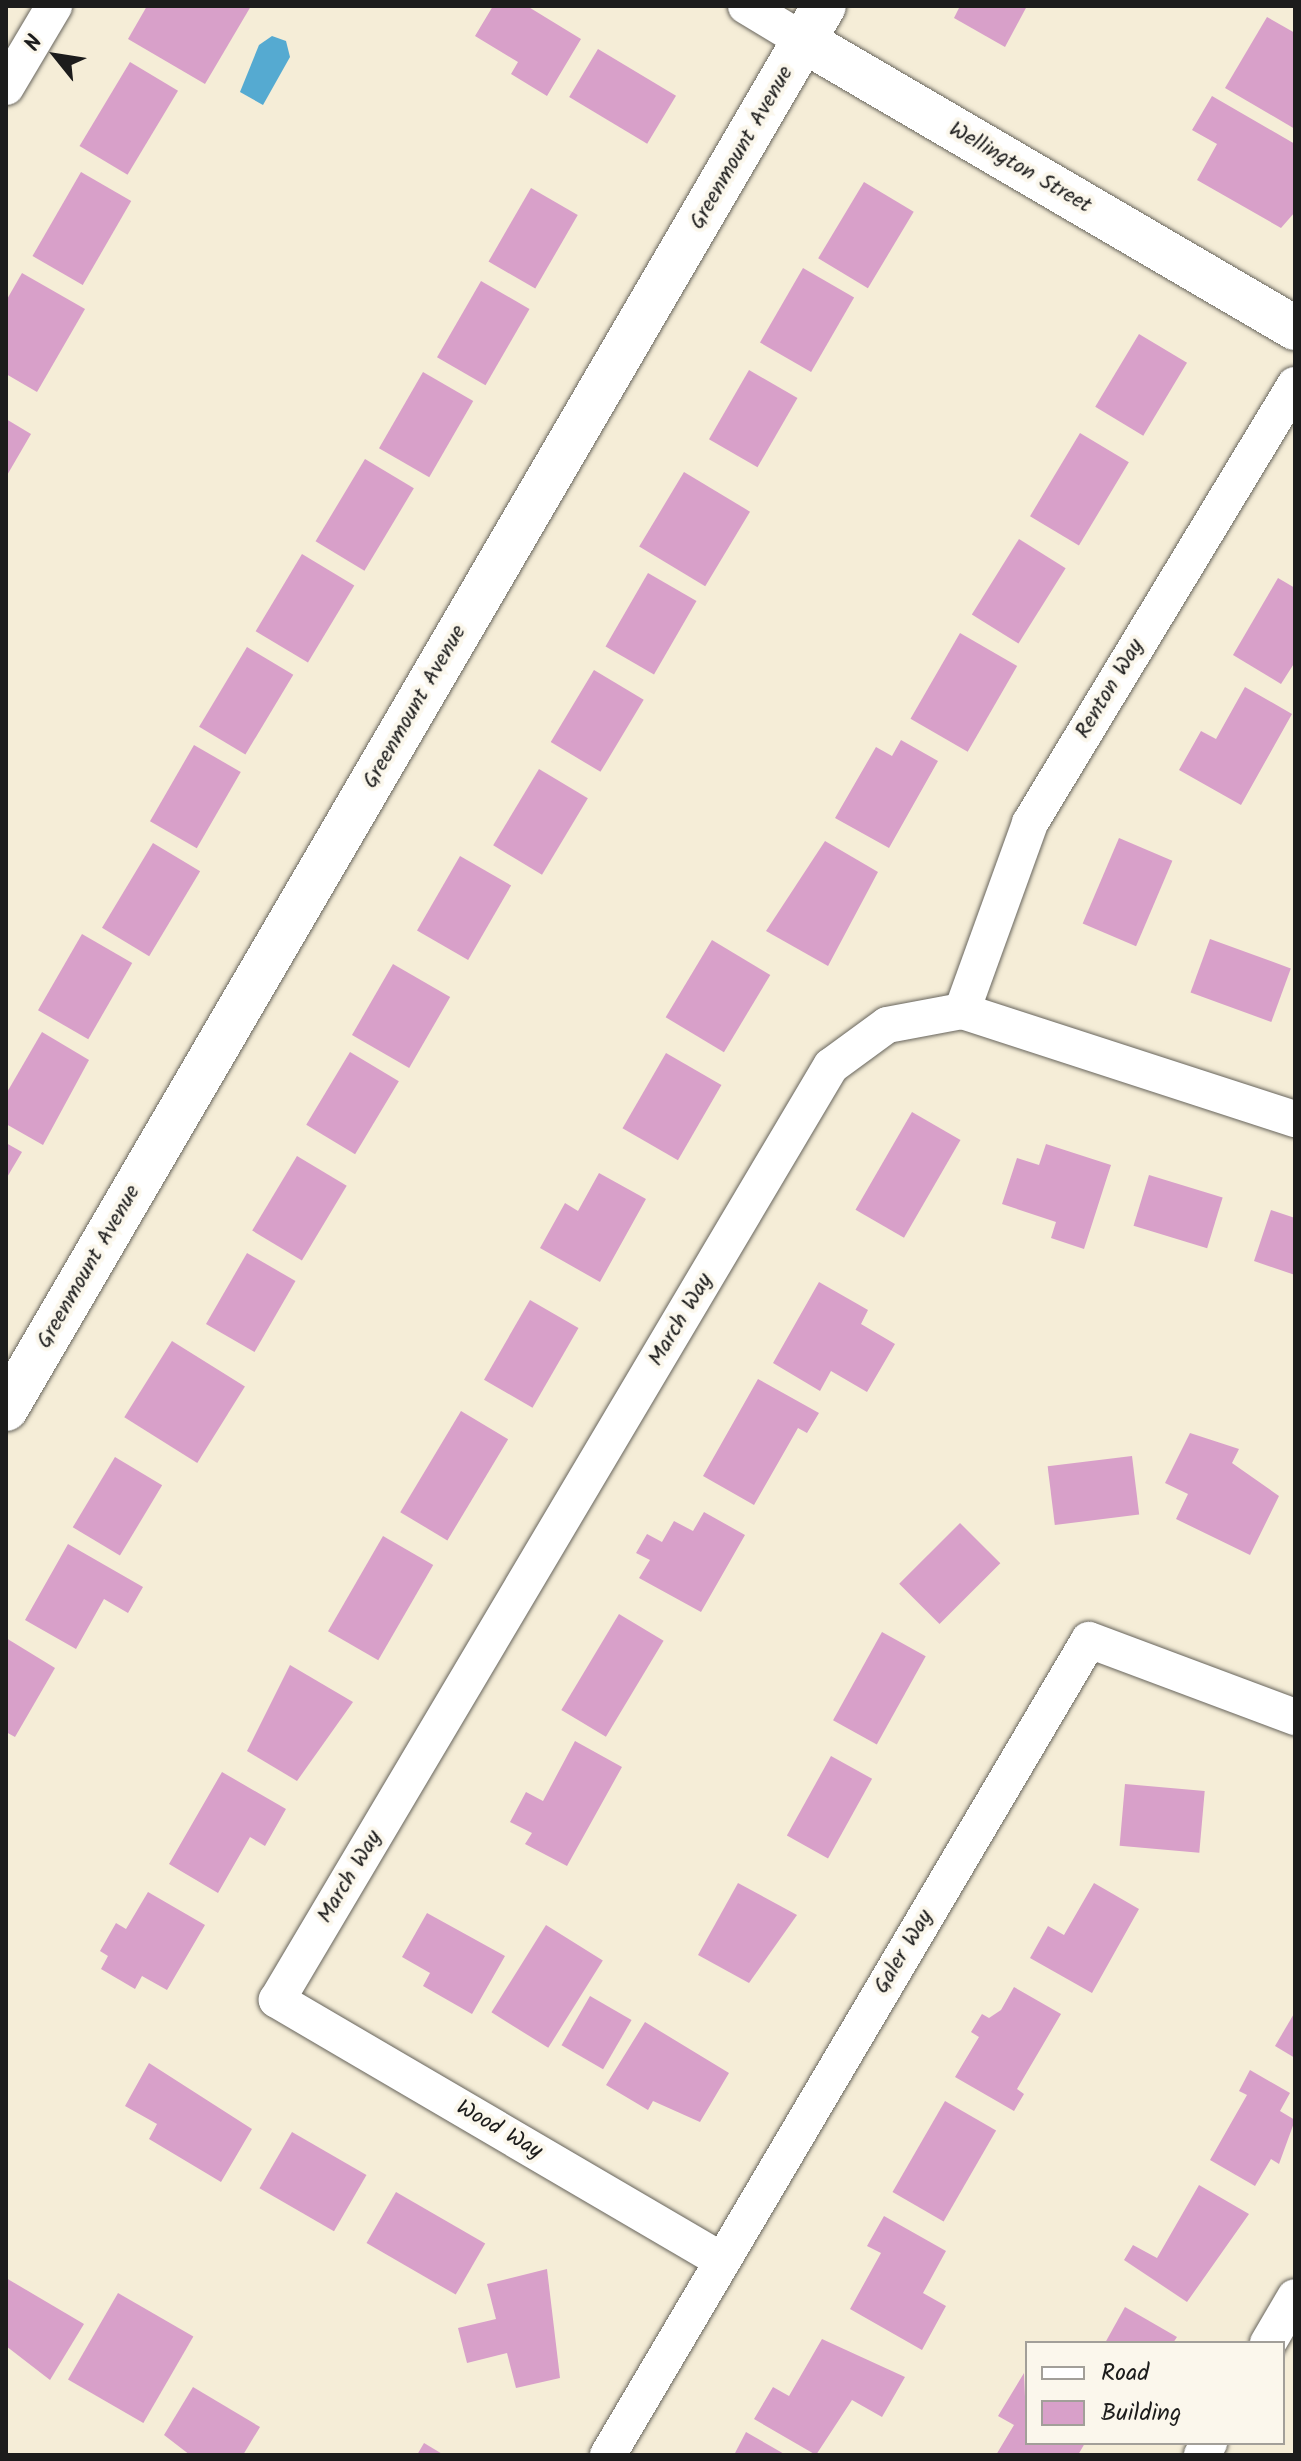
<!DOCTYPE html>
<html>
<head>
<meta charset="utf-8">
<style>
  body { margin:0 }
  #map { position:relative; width:1301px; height:2461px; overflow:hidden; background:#f5edd7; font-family:Kalam,sans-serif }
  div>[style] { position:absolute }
  .water>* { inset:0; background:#55aad1 }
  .building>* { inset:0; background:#d8a0c9; transform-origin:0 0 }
  .roads { filter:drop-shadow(0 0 2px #68655d) drop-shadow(0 0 2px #68655d) }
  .street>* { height:36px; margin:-18px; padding:0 18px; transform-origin:18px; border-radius:18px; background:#fff }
  .secondary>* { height:44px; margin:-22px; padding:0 22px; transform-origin:22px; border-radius:22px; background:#fff }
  span { translate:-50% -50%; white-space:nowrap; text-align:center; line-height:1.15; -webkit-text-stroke:8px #fbf7ec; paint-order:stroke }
  .street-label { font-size:22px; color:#1c1c1c }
  .frame { position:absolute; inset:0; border:8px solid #1c1c1c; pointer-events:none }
  .legend { position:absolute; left:1025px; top:2341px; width:260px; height:104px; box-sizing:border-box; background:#fbf7ec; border:2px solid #a29f99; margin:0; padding:10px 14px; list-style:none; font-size:24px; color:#1c1c1c }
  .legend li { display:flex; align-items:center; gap:16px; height:40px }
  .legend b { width:40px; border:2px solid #a29f99 }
  .north { position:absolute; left:16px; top:16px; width:80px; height:80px; -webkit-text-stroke:6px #fbf7ec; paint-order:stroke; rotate:300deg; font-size:22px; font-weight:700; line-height:32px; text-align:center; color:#1c1c1c }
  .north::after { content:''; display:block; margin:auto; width:28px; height:36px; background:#1c1c1c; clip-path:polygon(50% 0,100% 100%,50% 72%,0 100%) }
</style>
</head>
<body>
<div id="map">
  <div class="water">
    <i style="clip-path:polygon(272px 36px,286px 41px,290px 57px,263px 105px,240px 92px,259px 45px)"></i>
  </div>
  <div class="building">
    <i style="clip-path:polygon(147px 6px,251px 6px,205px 84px,128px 39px)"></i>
    <i style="clip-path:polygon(493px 6px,527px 6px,581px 39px,547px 96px,511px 74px,518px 62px,475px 36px)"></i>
    <i style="clip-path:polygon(960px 6px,1027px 6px,1005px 47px,954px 18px)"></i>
    <i style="clip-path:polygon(1267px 17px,1295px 33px,1295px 129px,1225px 88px)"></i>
    <i style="left:598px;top:49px;width:91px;height:56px;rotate:31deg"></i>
    <i style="left:130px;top:62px;width:56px;height:98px;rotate:31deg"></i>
    <i style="clip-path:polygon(1212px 96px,1295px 144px,1295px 212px,1281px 228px,1197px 180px,1217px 144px,1192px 130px)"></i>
    <i style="left:81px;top:172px;width:58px;height:97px;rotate:30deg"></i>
    <i style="left:864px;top:182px;width:58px;height:89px;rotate:31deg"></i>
    <i style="left:531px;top:188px;width:54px;height:85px;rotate:30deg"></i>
    <i style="left:803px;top:268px;width:59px;height:86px;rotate:30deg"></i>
    <i style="clip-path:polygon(22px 273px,85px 309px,37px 392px,6px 374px,6px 301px)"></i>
    <i style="left:481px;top:281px;width:56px;height:88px;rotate:30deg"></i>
    <i style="left:1139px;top:334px;width:56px;height:85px;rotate:31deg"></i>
    <i style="left:749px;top:370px;width:56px;height:80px;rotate:30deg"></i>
    <i style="left:423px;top:372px;width:58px;height:88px;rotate:30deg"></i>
    <i style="clip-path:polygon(6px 419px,31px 434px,6px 477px)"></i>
    <i style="left:1080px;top:433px;width:57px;height:97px;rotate:31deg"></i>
    <i style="left:365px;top:459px;width:57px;height:96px;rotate:31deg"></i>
    <i style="left:684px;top:472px;width:77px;height:87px;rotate:31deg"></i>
    <i style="left:1019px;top:539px;width:55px;height:89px;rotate:32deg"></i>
    <i style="left:302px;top:554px;width:61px;height:90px;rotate:31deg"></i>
    <i style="left:648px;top:573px;width:56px;height:85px;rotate:30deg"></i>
    <i style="clip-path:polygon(1278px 578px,1295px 588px,1295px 662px,1281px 684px,1233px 655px)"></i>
    <i style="left:960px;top:633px;width:66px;height:99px;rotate:30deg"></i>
    <i style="left:247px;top:647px;width:54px;height:93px;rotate:31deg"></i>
    <i style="left:594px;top:670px;width:58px;height:84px;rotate:31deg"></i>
    <i style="clip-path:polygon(1245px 687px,1292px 714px,1241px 805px,1179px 770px,1201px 731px,1216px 739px)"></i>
    <i style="clip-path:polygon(901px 740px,938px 761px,889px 848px,835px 818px,876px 747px,892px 756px)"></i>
    <i style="left:194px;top:745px;width:54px;height:88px;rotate:30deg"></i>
    <i style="left:539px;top:769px;width:57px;height:89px;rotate:31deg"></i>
    <i style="left:1119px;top:838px;width:58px;height:93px;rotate:23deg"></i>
    <i style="clip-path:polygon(825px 841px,878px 872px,828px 966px,766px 931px)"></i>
    <i style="left:153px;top:843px;width:55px;height:99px;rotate:31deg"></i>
    <i style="left:460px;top:856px;width:59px;height:86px;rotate:30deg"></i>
    <i style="left:82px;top:934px;width:58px;height:88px;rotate:30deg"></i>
    <i style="left:1210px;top:939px;width:86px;height:57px;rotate:20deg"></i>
    <i style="left:712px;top:940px;width:68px;height:90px;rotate:31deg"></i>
    <i style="left:393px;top:964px;width:66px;height:82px;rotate:30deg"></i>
    <i style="clip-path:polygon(42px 1032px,89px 1060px,43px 1145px,6px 1124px,6px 1094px)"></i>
    <i style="left:350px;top:1052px;width:57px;height:85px;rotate:31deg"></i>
    <i style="left:666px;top:1053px;width:64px;height:87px;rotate:30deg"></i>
    <i style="left:912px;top:1112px;width:56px;height:113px;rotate:30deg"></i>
    <i style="clip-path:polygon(6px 1143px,22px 1152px,6px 1179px)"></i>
    <i style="clip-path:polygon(1046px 1144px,1111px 1165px,1084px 1249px,1051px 1238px,1056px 1222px,1002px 1204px,1017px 1158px,1039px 1165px)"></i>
    <i style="left:297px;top:1156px;width:58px;height:87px;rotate:31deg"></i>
    <i style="clip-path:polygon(599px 1173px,646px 1199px,600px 1282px,540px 1248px,565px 1203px,578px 1211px)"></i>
    <i style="left:1149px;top:1175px;width:77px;height:53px;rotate:17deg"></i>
    <i style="clip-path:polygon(1271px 1210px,1295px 1218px,1295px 1275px,1254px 1261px)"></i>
    <i style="left:247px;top:1253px;width:56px;height:82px;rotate:30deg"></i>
    <i style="clip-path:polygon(819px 1282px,868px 1310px,861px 1324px,895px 1344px,867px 1392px,831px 1371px,820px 1391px,773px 1363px)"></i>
    <i style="left:530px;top:1300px;width:56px;height:92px;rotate:30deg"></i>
    <i style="left:172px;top:1341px;width:86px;height:90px;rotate:32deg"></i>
    <i style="clip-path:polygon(758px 1379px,819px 1413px,807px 1433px,798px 1428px,754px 1505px,703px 1476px)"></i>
    <i style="left:461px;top:1411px;width:55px;height:118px;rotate:31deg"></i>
    <i style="clip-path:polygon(1190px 1433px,1239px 1449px,1232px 1463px,1279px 1496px,1250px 1555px,1176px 1519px,1188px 1494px,1165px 1483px)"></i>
    <i style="left:1132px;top:1456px;width:59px;height:85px;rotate:83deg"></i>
    <i style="left:115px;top:1457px;width:55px;height:82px;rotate:31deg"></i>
    <i style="clip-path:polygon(704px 1512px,745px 1535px,701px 1612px,639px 1578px,650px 1560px,636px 1553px,647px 1534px,662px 1542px,674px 1521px,693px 1531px)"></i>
    <i style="left:960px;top:1523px;width:57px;height:86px;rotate:45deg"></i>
    <i style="left:383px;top:1536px;width:58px;height:110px;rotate:30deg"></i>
    <i style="clip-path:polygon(68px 1544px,143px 1587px,128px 1613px,104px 1599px,76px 1649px,25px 1620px)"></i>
    <i style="left:619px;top:1614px;width:52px;height:112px;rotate:31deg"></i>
    <i style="left:882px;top:1632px;width:50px;height:101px;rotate:29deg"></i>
    <i style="clip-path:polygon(6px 1638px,55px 1668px,15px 1737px,6px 1732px)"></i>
    <i style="clip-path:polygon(290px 1665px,353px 1702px,297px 1781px,247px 1751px)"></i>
    <i style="clip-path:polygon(575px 1741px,622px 1767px,567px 1866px,525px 1844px,532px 1833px,510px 1822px,526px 1792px,543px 1801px)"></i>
    <i style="left:831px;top:1756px;width:47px;height:91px;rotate:29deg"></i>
    <i style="clip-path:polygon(222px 1772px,286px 1809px,265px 1846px,250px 1837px,218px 1893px,169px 1864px)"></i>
    <i style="left:1125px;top:1784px;width:80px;height:62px;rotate:5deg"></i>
    <i style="clip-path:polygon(738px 1883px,797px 1915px,749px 1983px,698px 1955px)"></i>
    <i style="clip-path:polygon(1094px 1883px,1139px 1909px,1092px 1993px,1030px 1958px,1048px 1926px,1064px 1935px)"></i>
    <i style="clip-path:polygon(148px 1892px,205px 1925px,167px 1990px,142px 1976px,135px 1989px,101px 1969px,108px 1956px,100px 1951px,116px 1923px,126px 1929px)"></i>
    <i style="clip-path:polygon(427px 1913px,505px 1956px,472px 2014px,423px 1986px,430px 1973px,402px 1957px)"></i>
    <i style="left:546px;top:1925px;width:67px;height:103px;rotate:32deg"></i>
    <i style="clip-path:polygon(1014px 1987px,1061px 2014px,1017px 2089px,1024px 2094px,1014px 2111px,955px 2077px,979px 2037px,971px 2032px,982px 2014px,989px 2018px,1001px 2010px)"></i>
    <i style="left:590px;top:1996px;width:48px;height:57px;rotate:30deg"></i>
    <i style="clip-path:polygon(1295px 2012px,1295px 2058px,1275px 2046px)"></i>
    <i style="clip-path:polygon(645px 2022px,729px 2073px,700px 2122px,653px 2101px,648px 2110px,606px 2085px)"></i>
    <i style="clip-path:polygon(149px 2063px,252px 2129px,221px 2182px,149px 2139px,157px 2124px,125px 2106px)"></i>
    <i style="clip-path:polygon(1250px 2070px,1290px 2093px,1280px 2111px,1295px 2120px,1279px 2164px,1271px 2159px,1255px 2186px,1210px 2160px,1247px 2095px,1239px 2091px)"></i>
    <i style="left:945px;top:2101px;width:59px;height:105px;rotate:30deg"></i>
    <i style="left:292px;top:2132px;width:86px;height:65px;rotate:30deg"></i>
    <i style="clip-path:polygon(1199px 2185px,1249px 2214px,1187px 2302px,1124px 2260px,1133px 2245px,1157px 2258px)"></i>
    <i style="left:396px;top:2192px;width:103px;height:59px;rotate:30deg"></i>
    <i style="clip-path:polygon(884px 2216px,946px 2251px,923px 2293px,946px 2306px,922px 2350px,850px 2309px,881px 2253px,867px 2246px)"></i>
    <i style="clip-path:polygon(547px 2269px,560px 2378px,516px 2388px,507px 2353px,467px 2363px,458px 2328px,496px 2319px,487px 2284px)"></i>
    <i style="clip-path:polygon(6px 2278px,84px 2324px,50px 2380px,6px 2346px)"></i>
    <i style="left:118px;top:2293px;width:87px;height:100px;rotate:30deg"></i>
    <i style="clip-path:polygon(1125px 2307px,1177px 2337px,1173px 2343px,1105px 2343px)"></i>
    <i style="clip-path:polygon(822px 2339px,905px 2377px,882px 2417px,852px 2400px,816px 2455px,754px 2419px,773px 2387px,789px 2396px)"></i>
    <i style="clip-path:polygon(1024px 2373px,1027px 2443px,1085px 2443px,1078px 2455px,996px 2455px,1014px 2425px,998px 2416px)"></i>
    <i style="clip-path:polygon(193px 2387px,260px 2427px,243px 2455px,190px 2455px,164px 2435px)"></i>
    <i style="clip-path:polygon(746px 2432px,786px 2455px,734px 2455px)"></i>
    <i style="clip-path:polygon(424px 2443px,444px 2455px,417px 2455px)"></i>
  </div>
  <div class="roads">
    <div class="street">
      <i style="left:746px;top:6px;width:68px;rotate:31.1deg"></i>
      <i style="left:6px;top:87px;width:94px;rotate:-59.3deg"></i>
      <i style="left:962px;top:1011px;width:200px;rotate:-70.1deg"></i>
      <i style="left:1030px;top:823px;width:512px;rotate:-58.83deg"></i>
      <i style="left:721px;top:2260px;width:515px;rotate:-149.65deg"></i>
      <i style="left:277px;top:2000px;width:1086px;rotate:-59.33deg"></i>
      <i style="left:831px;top:1066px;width:69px;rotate:-36.2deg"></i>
      <i style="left:887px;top:1025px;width:76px;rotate:-10.6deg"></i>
      <i style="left:962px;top:1011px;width:350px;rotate:18deg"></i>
      <i style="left:1268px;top:2343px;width:53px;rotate:-59.6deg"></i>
      <i style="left:608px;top:2455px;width:946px;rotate:-59.45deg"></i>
      <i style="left:1089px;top:1640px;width:220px;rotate:20.5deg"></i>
      <i style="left:1202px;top:2455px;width:14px;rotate:-60deg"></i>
    </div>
    <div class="secondary">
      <i style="left:804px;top:41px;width:569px;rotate:30.31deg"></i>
      <i style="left:6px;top:1409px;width:1624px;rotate:-59.76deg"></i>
    </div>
  </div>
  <div class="street-label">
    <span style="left:742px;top:148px;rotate:-60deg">Greenmount Avenue</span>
    <span style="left:1020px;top:168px;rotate:30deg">Wellington Street</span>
    <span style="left:1110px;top:689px;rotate:-59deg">Renton Way</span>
    <span style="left:415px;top:707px;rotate:-60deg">Greenmount Avenue</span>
    <span style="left:89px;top:1267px;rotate:-60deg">Greenmount Avenue</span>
    <span style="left:681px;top:1320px;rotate:-59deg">March Way</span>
    <span style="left:350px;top:1877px;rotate:-59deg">March Way</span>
    <span style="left:904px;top:1952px;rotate:-59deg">Galer Way</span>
    <span style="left:499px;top:2130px;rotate:30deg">Wood Way</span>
  </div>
  <div class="frame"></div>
  <ul class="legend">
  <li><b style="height:10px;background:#fff"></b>Road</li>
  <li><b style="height:22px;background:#d8a0c9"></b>Building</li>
  </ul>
  <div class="north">N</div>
</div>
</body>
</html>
